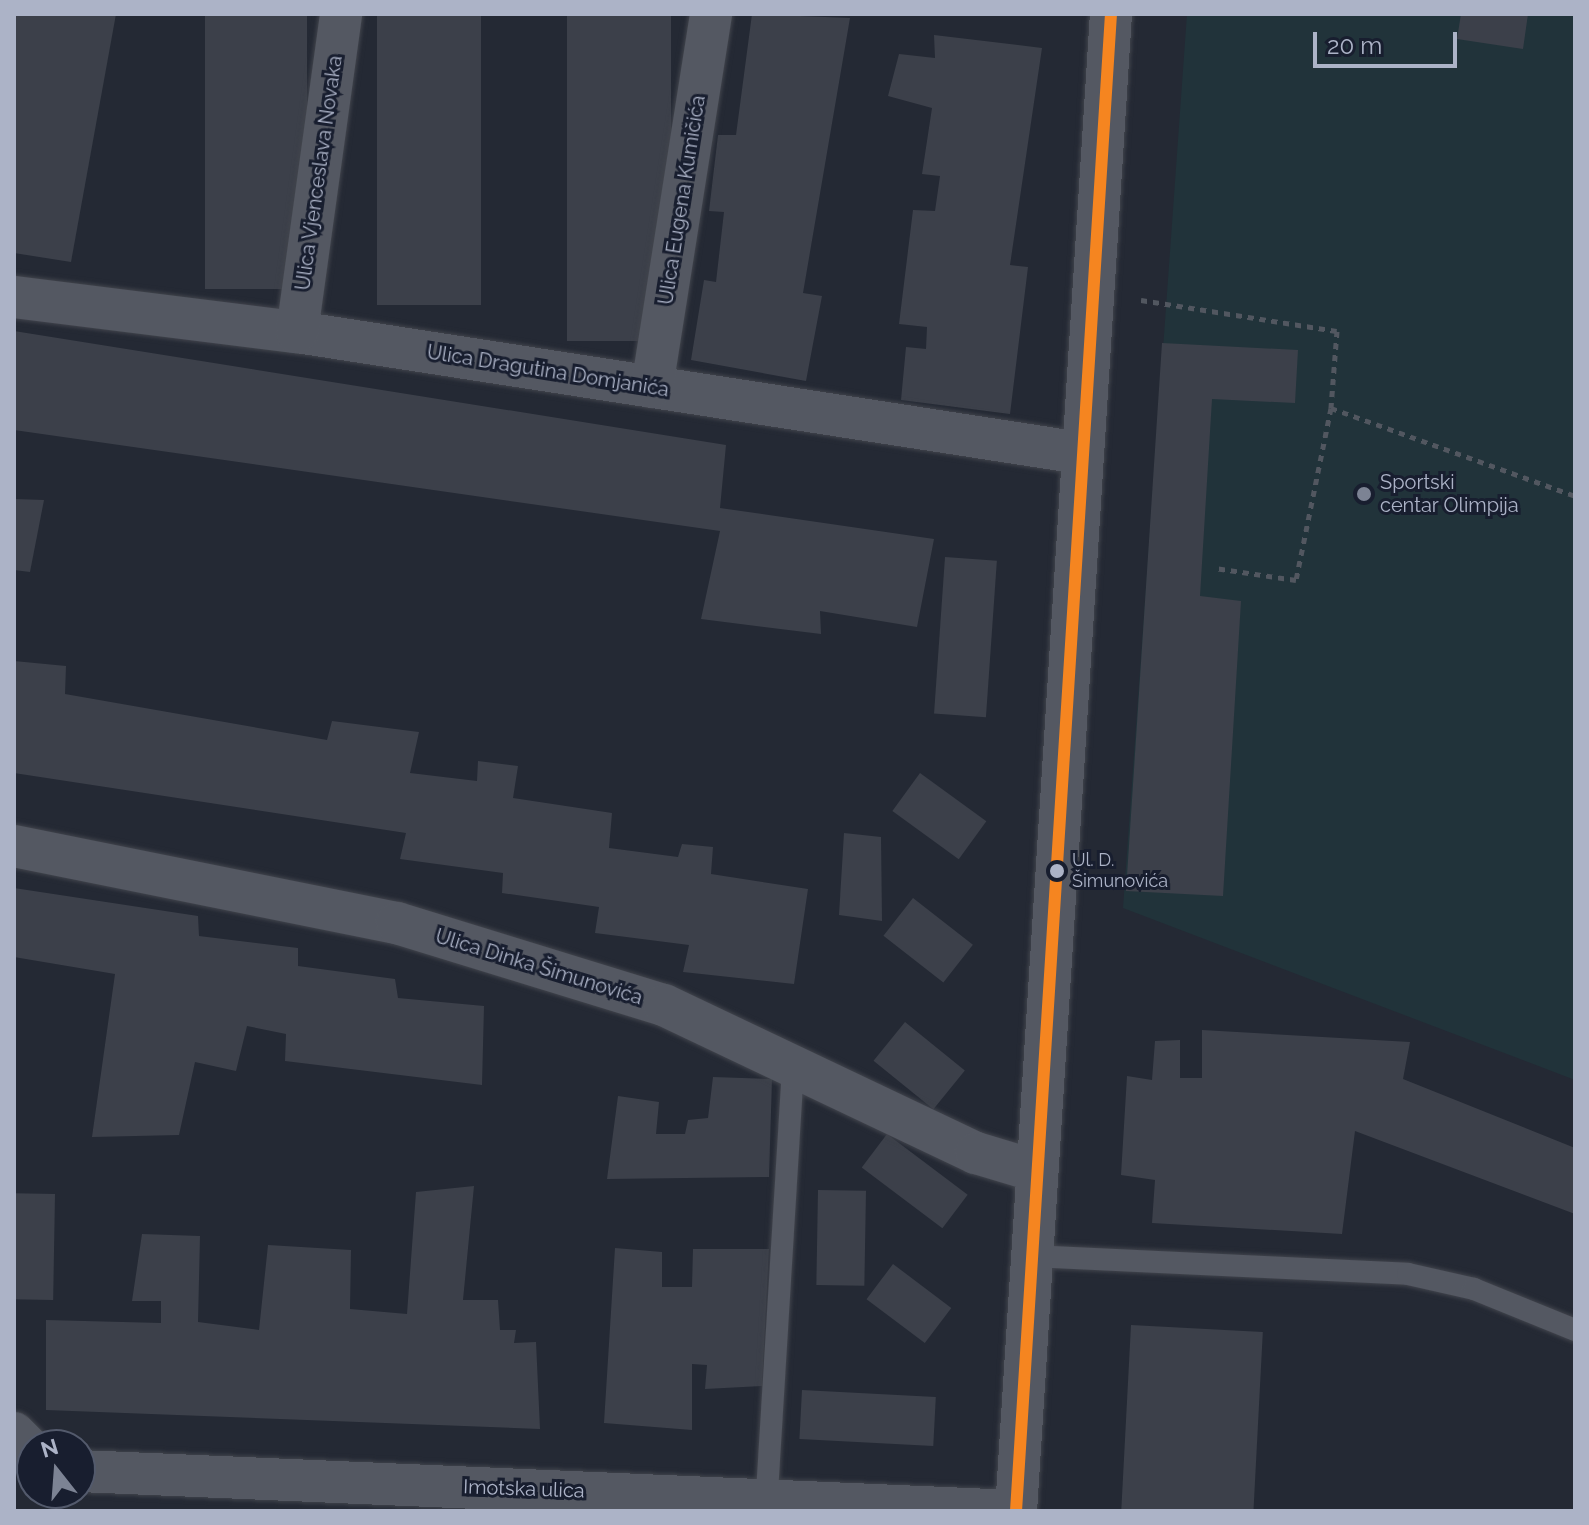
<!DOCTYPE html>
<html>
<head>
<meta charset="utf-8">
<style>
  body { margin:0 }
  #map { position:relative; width:1589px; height:1525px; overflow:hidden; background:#242934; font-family:Raleway,sans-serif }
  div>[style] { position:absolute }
  .green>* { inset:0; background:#21333a }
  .building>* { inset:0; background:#3c404a; transform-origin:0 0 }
  .path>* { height:5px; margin-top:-2.5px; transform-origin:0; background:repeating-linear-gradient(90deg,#525760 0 6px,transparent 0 12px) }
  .roads { filter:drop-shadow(0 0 2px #41444c) drop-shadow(0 0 2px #41444c) }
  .lane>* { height:22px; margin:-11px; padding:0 11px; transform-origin:11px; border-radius:11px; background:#545862 }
  .street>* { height:42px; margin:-21px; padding:0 21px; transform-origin:21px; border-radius:21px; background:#545862 }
  .bus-1>* { height:12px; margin:-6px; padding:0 6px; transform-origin:6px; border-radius:6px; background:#f58520 }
  .dots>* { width:22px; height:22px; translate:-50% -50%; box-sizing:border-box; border:4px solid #181e2f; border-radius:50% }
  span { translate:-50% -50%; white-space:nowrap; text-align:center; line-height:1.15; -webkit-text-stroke:6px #181e2f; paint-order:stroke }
  .bus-label { font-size:18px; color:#acb3c7 }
  .left { translate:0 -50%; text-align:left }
  .street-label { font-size:20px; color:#acb3c7 }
  .poi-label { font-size:20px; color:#acb3c7 }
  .frame { position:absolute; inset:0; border:16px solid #acb3c7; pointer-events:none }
  .north { position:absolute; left:16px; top:1429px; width:80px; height:80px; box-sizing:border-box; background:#181e2f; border:2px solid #535a6c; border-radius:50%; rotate:343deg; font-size:22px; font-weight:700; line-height:32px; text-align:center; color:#acb3c7 }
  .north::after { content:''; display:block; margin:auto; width:28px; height:36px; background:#7c8394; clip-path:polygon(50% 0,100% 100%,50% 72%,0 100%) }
  .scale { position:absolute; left:1313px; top:32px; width:144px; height:36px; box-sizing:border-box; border:4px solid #acb3c7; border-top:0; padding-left:10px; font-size:24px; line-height:28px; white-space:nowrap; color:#acb3c7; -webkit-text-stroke:6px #181e2f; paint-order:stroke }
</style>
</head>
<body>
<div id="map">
  <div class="green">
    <i style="clip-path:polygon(1187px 14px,1575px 14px,1575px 1080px,1123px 908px)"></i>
  </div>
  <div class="building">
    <i style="clip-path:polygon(14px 14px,116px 14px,71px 262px,14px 253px)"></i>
    <i style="left:205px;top:14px;width:102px;height:275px"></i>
    <i style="left:377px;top:14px;width:104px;height:291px"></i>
    <i style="left:567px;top:14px;width:104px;height:327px"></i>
    <i style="clip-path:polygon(752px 14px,850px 18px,803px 293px,822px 296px,806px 381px,691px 360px,704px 280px,716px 282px,724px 212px,709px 211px,718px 135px,736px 135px)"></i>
    <i style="clip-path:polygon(1461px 14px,1528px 14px,1523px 49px,1457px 39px)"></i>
    <i style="clip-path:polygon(934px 35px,1042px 48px,1010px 265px,1028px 267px,1010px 414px,901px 400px,906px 347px,926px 349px,927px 327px,899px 324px,913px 210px,935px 211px,940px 176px,922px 174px,932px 108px,888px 96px,899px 54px,935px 58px)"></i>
    <i style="clip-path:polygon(14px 331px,726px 445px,720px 508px,934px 539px,917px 627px,820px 611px,821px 634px,701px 619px,720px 531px,14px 430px)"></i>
    <i style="clip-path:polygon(1162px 343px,1298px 350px,1295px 403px,1212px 399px,1200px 596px,1241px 601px,1223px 896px,1126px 891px)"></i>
    <i style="clip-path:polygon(14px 499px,44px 500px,30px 572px,14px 570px)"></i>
    <i style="left:945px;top:557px;width:52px;height:157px;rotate:4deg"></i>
    <i style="clip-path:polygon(14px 661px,66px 666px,65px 694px,327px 740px,332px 721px,419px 732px,410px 773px,477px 781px,478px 761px,518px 766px,513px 798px,612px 813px,609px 848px,678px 857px,682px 844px,713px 847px,711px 874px,808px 889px,794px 984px,683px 972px,689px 945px,595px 933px,599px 907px,502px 893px,503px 873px,400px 859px,406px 833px,14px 773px)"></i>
    <i style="left:920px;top:773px;width:82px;height:47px;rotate:36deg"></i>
    <i style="clip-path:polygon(844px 833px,881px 837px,882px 921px,839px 915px)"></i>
    <i style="clip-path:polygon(14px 888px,198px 916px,199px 936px,298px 948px,298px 966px,395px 979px,398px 998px,484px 1006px,482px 1085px,285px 1061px,286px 1034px,247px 1026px,236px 1071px,195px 1062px,179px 1135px,92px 1137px,115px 974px,14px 957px)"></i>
    <i style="left:913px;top:898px;width:76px;height:48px;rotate:38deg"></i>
    <i style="left:905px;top:1022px;width:77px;height:50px;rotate:39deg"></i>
    <i style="clip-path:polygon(1202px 1030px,1410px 1042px,1403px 1079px,1575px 1148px,1575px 1214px,1355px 1131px,1342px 1234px,1152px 1223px,1155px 1180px,1121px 1175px,1127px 1076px,1152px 1080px,1155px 1041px,1180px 1040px,1180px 1078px,1202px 1078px)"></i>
    <i style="clip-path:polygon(713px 1077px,772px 1079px,769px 1177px,607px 1179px,618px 1096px,659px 1102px,656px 1134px,685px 1134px,688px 1120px,708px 1118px)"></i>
    <i style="left:887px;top:1134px;width:101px;height:42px;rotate:37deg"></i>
    <i style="clip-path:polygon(474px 1186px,463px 1300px,498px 1300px,500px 1330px,516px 1330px,514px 1343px,536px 1342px,540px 1429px,46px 1410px,46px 1320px,161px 1323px,161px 1301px,132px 1301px,142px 1234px,200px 1236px,198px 1322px,259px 1330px,268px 1245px,351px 1250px,350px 1309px,407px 1314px,416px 1192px)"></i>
    <i style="left:818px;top:1190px;width:48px;height:95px;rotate:1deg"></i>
    <i style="left:55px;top:1194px;width:106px;height:41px;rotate:91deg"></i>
    <i style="clip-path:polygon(615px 1248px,662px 1252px,662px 1287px,692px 1287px,693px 1249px,769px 1249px,762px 1386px,705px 1389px,707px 1365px,692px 1364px,692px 1430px,604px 1423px)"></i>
    <i style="left:893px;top:1264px;width:73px;height:44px;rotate:37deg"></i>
    <i style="left:1131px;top:1325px;width:132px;height:186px;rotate:3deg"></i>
    <i style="left:802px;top:1390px;width:134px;height:49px;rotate:3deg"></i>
  </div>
  <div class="path">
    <i style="left:1141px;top:300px;width:198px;rotate:9deg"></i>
    <i style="left:1337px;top:331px;width:77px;rotate:94.5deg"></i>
    <i style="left:1331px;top:408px;width:176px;rotate:101.5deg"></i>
    <i style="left:1296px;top:580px;width:82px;rotate:-171.6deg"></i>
    <i style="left:1331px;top:408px;width:259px;rotate:19.8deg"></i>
  </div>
  <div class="roads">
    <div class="lane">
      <i style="left:1031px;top:1256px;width:377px;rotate:2.7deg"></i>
      <i style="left:1408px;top:1274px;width:68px;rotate:12.8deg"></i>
      <i style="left:1474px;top:1289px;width:109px;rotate:22.1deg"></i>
      <i style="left:766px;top:1509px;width:443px;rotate:-86.5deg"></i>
    </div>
    <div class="street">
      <i style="left:14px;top:297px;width:285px;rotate:7.1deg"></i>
      <i style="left:297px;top:332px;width:792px;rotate:8.78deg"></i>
      <i style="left:297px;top:332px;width:321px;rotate:-82.1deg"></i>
      <i style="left:652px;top:387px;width:378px;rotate:-81deg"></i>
      <i style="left:14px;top:846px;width:391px;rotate:11.4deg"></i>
      <i style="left:397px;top:923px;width:279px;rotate:17.1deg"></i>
      <i style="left:664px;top:1005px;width:345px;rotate:25.4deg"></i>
      <i style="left:976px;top:1153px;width:63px;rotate:16.7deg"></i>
      <i style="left:14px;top:1433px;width:25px;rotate:45deg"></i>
      <i style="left:80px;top:1471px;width:937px;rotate:2.45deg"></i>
      <i style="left:1016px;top:1511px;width:1500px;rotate:-86.37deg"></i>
    </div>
  </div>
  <div class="bus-1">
    <i style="left:1016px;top:1511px;width:1500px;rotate:-86.37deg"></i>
  </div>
  <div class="dots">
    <i style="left:1364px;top:494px;background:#7c8394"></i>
    <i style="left:1057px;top:871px;background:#acb3c7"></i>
  </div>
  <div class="bus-label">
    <span class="left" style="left:1072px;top:871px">Ul. D.<br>Šimunovića</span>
  </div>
  <div class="street-label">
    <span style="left:319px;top:173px;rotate:-82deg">Ulica Vjenceslava Novaka</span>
    <span style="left:682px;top:200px;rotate:-81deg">Ulica Eugena Kumičića</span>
    <span style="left:548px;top:371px;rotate:9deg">Ulica Dragutina Domjanića</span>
    <span style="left:539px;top:967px;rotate:17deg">Ulica Dinka Šimunovića</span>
    <span style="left:524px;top:1489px;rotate:2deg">Imotska ulica</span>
  </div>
  <div class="poi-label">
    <span class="left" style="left:1380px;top:494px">Sportski<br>centar Olimpija</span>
  </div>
  <div class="frame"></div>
  <div class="north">N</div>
  <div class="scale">20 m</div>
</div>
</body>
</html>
